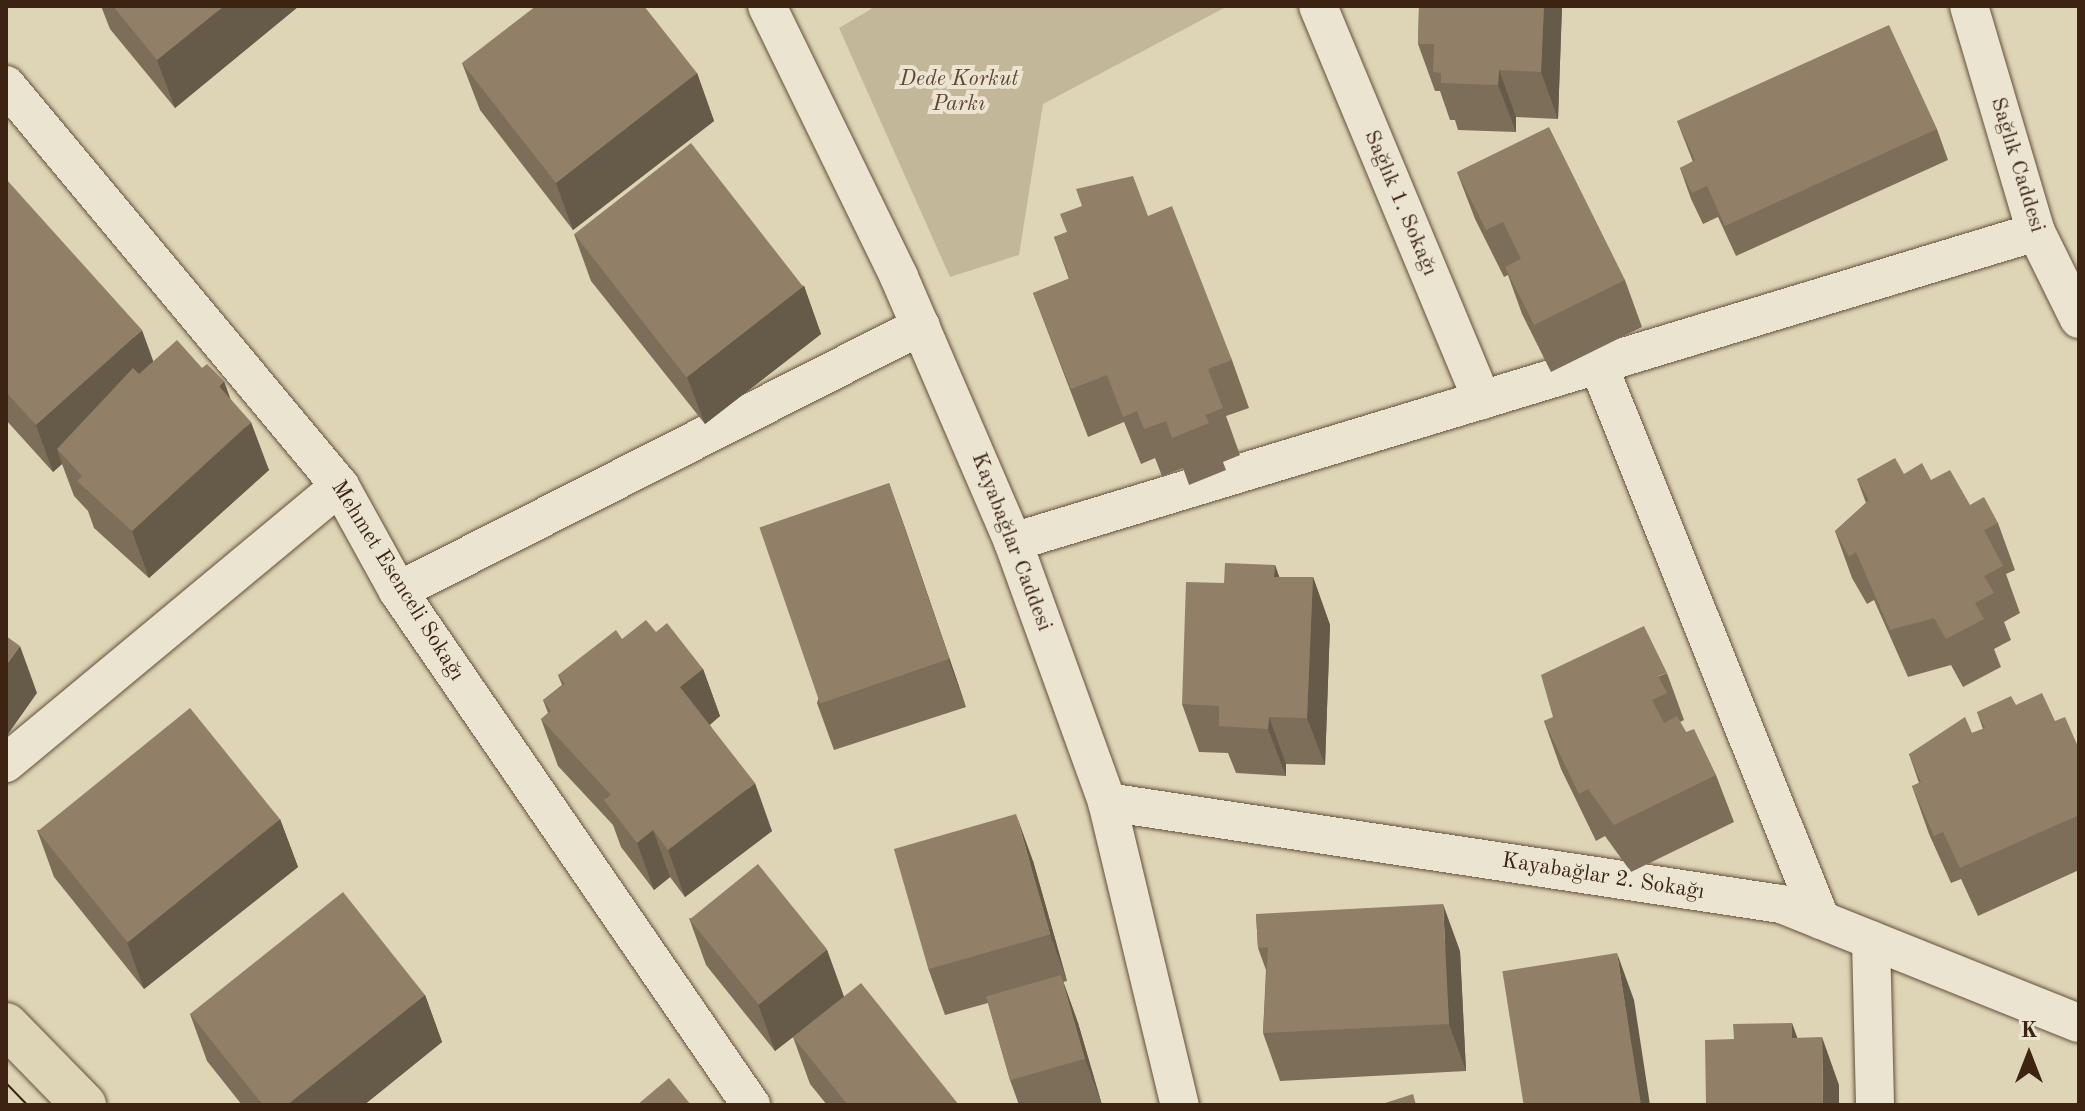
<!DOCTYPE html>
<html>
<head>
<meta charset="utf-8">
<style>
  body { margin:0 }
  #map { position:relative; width:2085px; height:1111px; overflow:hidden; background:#ded5b6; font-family:"Old Standard TT",serif }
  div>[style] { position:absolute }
  .green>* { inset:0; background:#c3b79a }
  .roads { filter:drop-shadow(0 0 2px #65503b) drop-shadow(0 0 2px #65503b) }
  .street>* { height:38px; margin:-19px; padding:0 19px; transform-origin:19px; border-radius:19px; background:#eae4d0 }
  .primary>* { height:44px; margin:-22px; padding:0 22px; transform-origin:22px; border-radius:22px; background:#ded5b6 }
  .tram>* { height:2px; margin:-1px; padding:0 1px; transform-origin:1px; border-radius:1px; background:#3d2312 }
  .wall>* { inset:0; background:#7d6e59 }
  .shaded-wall>* { inset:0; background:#665a48 }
  .building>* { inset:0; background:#918067; transform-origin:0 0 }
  span { translate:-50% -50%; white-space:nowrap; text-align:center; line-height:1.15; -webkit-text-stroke:8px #eae4d0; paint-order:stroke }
  .park-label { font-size:22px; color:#5e4834; font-style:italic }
  .street-label { font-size:22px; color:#3d2312 }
  .frame { position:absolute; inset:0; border:8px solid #3d2312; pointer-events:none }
  .north { position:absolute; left:1989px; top:1015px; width:80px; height:80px; -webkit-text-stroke:6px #eae4d0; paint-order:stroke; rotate:0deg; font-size:22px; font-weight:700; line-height:32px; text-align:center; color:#3d2312 }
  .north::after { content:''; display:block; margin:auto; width:28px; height:36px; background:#3d2312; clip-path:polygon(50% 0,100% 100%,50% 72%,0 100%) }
</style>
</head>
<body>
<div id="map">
  <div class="green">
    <i style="clip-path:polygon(876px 6px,1228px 6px,1043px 104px,1019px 255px,950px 277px,839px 28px)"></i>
  </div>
  <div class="roads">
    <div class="street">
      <i style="left:767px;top:6px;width:301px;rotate:64deg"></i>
      <i style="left:899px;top:277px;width:288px;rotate:66.7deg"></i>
      <i style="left:1013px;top:542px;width:276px;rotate:70.1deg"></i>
      <i style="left:1107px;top:802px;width:312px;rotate:76.5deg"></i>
      <i style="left:1318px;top:6px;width:427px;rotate:67.4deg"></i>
      <i style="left:1969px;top:6px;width:236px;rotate:73.5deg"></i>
      <i style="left:2036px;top:232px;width:97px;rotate:63.7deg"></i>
      <i style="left:6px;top:85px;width:522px;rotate:50.21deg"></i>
      <i style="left:340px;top:486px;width:120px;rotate:61.1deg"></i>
      <i style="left:398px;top:591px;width:624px;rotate:55.52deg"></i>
      <i style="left:1598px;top:364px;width:599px;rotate:68.15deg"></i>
      <i style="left:1013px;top:542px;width:1069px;rotate:-16.86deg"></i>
      <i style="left:398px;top:591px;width:586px;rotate:-26.87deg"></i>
      <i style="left:6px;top:763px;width:434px;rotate:-39.7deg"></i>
      <i style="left:1107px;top:802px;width:682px;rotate:8.61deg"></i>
      <i style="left:1781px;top:904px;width:321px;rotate:21.8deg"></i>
      <i style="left:1871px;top:940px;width:165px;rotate:88.6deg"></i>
    </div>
    <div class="primary">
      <i style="left:6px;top:1025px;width:112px;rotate:45.7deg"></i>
    </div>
  </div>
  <div class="tram">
    <i style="left:6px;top:1083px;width:30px;rotate:46deg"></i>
  </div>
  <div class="wall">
    <i style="clip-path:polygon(101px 6px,299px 6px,175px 108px,110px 29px)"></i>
    <i style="clip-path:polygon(1419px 6px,1562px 6px,1558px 119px,1516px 117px,1516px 132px,1458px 130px,1455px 120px,1450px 120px,1440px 91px,1435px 91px,1418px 44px)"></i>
    <i style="clip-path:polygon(462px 63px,697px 73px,714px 121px,573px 230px,480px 110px)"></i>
    <i style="clip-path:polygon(1677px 121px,1937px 129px,1948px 160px,1736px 256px,1718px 217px,1703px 224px,1691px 199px,1680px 168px,1693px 162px)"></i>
    <i style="clip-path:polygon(1457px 172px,1625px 280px,1642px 327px,1551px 372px,1522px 314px,1508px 275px,1504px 277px,1475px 219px)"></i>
    <i style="clip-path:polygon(6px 179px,153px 361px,230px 399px,269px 470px,149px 578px,94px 528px,88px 511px,74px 496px,62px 464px,53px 472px,6px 420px)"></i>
    <i style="clip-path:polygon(1148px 216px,1232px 360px,1249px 408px,1226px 416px,1240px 455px,1223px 462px,1226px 470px,1189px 485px,1183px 468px,1162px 476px,1155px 458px,1141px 464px,1124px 422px,1088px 437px,1033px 293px,1069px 279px,1054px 237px,1067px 232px)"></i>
    <i style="clip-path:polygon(574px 234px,804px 286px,821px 334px,705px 424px,591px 281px)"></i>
    <i style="clip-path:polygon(1904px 474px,1931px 480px,1998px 523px,2015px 570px,2006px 574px,2020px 613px,2004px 622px,2011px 640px,1994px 649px,2001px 667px,1963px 687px,1951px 665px,1908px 677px,1874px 600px,1867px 604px,1852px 578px,1835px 531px,1866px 503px,1857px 479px)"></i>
    <i style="clip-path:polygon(889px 483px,966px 707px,834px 750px,817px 703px)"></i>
    <i style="clip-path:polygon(1275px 565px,1279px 577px,1313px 577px,1330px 625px,1325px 765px,1286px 764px,1286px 776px,1236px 773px,1228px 753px,1199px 752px,1182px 704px,1224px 583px)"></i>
    <i style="clip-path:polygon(656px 632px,703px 669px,720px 716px,710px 725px,772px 831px,685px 897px,670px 877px,654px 890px,621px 847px,613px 825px,558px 766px,541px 719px,548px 713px,543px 700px,562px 685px,558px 675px,622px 639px)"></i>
    <i style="clip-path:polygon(1667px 673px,1684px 720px,1680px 722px,1686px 732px,1716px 775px,1734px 822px,1631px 872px,1605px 836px,1596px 841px,1561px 769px,1544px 721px)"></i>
    <i style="clip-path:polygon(2016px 705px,2055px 721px,2079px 749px,2079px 870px,1978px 916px,1961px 879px,1951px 883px,1929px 834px,1912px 786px,1919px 783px,1909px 754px,1972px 733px,1983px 729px,1977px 712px)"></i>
    <i style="clip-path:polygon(280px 819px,298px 867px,144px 989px,54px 877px,37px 830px)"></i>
    <i style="clip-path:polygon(1033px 861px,1067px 981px,1063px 982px,1078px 1023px,1102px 1105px,1019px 1105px,1010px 1080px,988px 1003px,945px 1015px,928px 968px)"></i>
    <i style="clip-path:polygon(1256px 914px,1460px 951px,1466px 1071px,1280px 1081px,1263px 1033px,1266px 970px,1258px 948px)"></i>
    <i style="clip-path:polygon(689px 918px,827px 950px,844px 997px,959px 1105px,827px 1105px,810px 1084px,793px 1037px,775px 1051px,706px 965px)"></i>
    <i style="clip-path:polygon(425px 995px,442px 1042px,364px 1105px,242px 1105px,207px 1061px,190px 1014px)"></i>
  </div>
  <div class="shaded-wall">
    <i style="clip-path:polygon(224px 6px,299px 6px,175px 108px,157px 60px)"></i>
    <i style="clip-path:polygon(1544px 6px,1562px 6px,1558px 119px,1541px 72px)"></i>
    <i style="clip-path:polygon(1499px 70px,1516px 117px,1516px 132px,1498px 85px)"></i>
    <i style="clip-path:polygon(697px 73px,714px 121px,573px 230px,556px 183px)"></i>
    <i style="clip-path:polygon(804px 286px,821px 334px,705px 424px,687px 377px)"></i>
    <i style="clip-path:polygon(142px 330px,159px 377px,57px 449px,62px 464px,53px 472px,36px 425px)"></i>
    <i style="clip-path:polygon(224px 381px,241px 428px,219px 386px)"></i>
    <i style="clip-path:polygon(251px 422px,269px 470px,149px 578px,132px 531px)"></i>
    <i style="clip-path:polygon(889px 483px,906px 531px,966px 707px,948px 659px)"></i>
    <i style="clip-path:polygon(1275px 565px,1292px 612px,1274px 577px)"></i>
    <i style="clip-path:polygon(1313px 577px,1330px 625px,1325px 765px,1307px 718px)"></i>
    <i style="clip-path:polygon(20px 646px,37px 693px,6px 737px,6px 665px)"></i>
    <i style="clip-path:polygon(703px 669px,720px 716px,698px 734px,680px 687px)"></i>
    <i style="clip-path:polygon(1269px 717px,1286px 764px,1286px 776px,1268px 729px)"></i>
    <i style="clip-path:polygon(755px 783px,772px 831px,685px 897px,668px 850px)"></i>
    <i style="clip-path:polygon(1016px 814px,1033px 861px,1067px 981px,1050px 934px)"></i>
    <i style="clip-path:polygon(280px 819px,298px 867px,144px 989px,127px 942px)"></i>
    <i style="clip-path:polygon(653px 830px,670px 877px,654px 890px,637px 843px)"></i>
    <i style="clip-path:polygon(1443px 904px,1460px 951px,1466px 1071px,1449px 1024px)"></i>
    <i style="clip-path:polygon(827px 950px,844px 997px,775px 1051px,758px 1004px)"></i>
    <i style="clip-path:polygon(1617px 953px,1634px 1000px,1650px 1105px,1640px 1105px)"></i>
    <i style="clip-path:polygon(1061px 975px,1078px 1023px,1102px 1105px,1085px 1059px)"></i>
    <i style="clip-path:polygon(425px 995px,442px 1042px,364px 1105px,287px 1105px)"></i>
    <i style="clip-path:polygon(1792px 1023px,1809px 1070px,1792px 1038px)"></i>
    <i style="clip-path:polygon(1822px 1037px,1839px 1085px,1839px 1105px,1823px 1105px)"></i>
  </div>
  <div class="building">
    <i style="clip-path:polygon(113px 6px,224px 6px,157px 60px)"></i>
    <i style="clip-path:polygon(536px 6px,644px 6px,697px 73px,556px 183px,462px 63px)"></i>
    <i style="clip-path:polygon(1419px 6px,1544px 6px,1541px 72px,1499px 70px,1498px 85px,1441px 83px,1441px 73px,1433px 72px,1434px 44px,1418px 44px)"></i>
    <i style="clip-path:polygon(1889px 25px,1937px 129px,1725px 226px,1707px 186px,1692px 193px,1680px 168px,1695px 160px,1677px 121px)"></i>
    <i style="clip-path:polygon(1549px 127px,1625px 280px,1534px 325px,1505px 267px,1521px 259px,1503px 222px,1486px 230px,1457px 172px)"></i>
    <i style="left:691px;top:143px;width:182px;height:148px;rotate:52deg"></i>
    <i style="clip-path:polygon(1133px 176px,1148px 216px,1172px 206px,1232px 360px,1208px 369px,1223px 408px,1205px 415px,1209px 423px,1172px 438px,1166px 421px,1144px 429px,1137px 411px,1123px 417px,1107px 375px,1071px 389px,1033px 293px,1070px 278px,1054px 237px,1067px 232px,1060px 214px,1082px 206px,1076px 189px)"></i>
    <i style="clip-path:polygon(6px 179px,142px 330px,36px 425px,6px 392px)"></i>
    <i style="clip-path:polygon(177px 340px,202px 368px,207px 364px,224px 381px,219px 386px,251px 422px,132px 531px,77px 481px,82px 476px,57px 449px,133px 368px,139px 374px)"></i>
    <i style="clip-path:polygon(1895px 458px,1904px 474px,1922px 463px,1931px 480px,1950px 470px,1970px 505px,1984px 497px,1998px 523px,1984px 530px,2003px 566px,1984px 576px,1994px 593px,1975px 603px,1984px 619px,1946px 639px,1934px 618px,1890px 630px,1856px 552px,1849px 557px,1835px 531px,1869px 500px,1857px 479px)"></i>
    <i style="left:889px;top:483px;width:186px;height:137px;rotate:71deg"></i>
    <i style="clip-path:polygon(1225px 563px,1275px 565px,1274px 577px,1313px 577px,1307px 718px,1269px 717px,1268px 729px,1219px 726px,1219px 706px,1182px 704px,1186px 582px,1224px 583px)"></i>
    <i style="clip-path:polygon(646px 620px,656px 632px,667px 623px,703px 669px,680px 687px,755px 783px,668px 850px,653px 830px,637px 843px,604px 800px,611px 795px,541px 719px,551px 711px,543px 700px,565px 684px,558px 675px,616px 630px,622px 639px)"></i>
    <i style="clip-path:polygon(1644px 626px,1667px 673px,1658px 676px,1667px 693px,1652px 700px,1664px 723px,1677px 716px,1686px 732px,1694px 729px,1716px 775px,1614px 825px,1588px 789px,1579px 794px,1544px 721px,1553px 717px,1541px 675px)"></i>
    <i style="clip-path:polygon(6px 636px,20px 646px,6px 665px)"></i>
    <i style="clip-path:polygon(2042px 693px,2055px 721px,2065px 717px,2079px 749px,2079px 770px,2078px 770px,2079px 774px,2079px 815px,1960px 868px,1943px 832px,1934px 836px,1912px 786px,1921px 782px,1909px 754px,1965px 717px,1972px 733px,1985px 728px,1977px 712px,2011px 696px,2016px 705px)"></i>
    <i style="left:190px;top:708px;width:143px;height:196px;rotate:51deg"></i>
    <i style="left:1016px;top:814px;width:125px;height:127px;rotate:74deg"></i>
    <i style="left:758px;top:864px;width:110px;height:88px;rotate:51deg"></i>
    <i style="clip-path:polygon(343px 892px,425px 995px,287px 1105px,263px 1105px,190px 1014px)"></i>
    <i style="clip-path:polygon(1443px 904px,1449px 1024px,1263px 1033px,1268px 947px,1258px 948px,1256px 914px)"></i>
    <i style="left:1617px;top:953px;width:154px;height:116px;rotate:81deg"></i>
    <i style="left:1061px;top:975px;width:87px;height:78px;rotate:74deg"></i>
    <i style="clip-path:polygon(861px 983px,959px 1105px,848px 1105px,793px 1037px)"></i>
    <i style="clip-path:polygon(1792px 1023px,1792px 1038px,1822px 1037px,1823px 1105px,1706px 1105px,1705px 1040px,1734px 1039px,1733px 1024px)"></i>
    <i style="clip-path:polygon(669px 1078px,691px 1105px,637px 1105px)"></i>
    <i style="clip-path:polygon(1413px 1094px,1416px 1105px,1379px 1105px)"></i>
  </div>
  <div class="park-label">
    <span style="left:959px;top:92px">Dede Korkut<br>Parkı</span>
  </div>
  <div class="street-label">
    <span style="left:2017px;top:165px;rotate:73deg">Sağlık Caddesi</span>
    <span style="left:1400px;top:203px;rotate:67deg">Sağlık 1. Sokağı</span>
    <span style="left:1011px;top:542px;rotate:69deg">Kayabağlar Caddesi</span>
    <span style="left:397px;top:581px;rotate:58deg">Mehmet Esenceli Sokağı</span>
    <span style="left:1603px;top:877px;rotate:9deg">Kayabağlar 2. Sokağı</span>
  </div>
  <div class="frame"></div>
  <div class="north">K</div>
</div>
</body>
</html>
